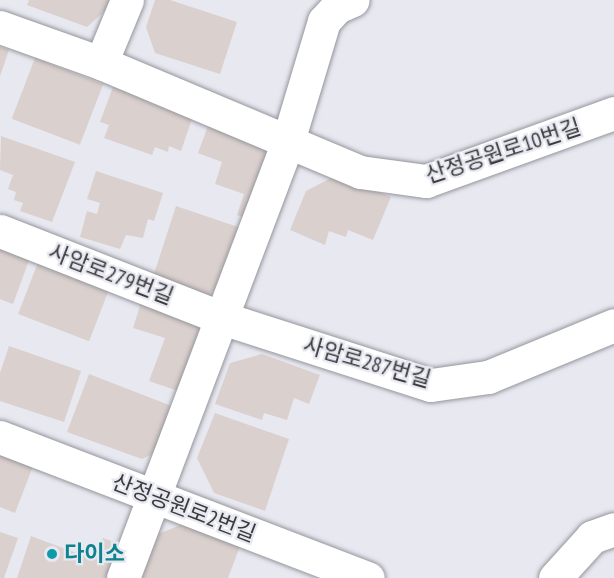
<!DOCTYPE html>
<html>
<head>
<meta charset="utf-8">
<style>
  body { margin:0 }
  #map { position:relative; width:614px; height:578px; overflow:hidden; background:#e8e8f1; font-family:"PT Sans Narrow","Noto Sans KR",sans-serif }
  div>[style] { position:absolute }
  .building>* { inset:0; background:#dad0cd; transform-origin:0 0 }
  .roads { filter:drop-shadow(0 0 2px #95959c) drop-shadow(0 0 2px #95959c) }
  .street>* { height:33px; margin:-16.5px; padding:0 16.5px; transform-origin:16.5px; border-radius:16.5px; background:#fff }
  .dots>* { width:16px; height:16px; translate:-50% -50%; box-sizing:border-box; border:3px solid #e8e8f1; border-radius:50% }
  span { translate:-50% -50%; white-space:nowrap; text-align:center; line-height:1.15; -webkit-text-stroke:4.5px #e8e8f1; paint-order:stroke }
  .street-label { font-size:22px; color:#3b3b3f }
  .culture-label { font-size:22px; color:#0d838f; font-weight:700 }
  .left { translate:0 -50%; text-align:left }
</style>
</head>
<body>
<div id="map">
  <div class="building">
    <i style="clip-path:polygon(29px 0,110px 0,107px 9px,87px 27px,27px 5px)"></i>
    <i style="clip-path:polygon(155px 0,170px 0,237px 22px,220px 74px,155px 53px,146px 27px)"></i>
    <i style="clip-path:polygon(0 47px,9px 50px,0 76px)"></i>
    <i style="left:35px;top:58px;width:73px;height:65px;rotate:21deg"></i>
    <i style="clip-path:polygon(113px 87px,193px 116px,181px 151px,169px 146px,168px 152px,155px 147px,152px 155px,104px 138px,109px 125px,100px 122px)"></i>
    <i style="clip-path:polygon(209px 123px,263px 143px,270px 177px,254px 221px,237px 215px,244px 194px,215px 184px,222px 162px,198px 153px)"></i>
    <i style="clip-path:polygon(1px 136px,75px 162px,52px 222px,20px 211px,23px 203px,14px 200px,16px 192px,8px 189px,13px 175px,0 170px)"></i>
    <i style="clip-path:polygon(96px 171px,163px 193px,154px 221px,148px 219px,143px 238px,126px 235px,120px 249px,80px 237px,87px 211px,97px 214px,100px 203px,87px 199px)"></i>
    <i style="clip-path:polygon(337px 175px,391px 197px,373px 240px,348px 230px,346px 237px,329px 231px,325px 245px,290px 230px,306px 191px)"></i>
    <i style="clip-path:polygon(176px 206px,247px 230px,231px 277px,208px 295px,153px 277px)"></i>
    <i style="clip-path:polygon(0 240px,32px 252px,13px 304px,0 299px)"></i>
    <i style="left:40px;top:257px;width:76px;height:61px;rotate:21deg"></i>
    <i style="clip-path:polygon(142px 299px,200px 318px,208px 337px,187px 394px,149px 381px,165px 338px,133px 328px)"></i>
    <i style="clip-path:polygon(9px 346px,81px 371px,64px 422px,0 401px,0 373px)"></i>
    <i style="clip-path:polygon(262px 354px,320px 375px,309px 404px,294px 398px,287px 420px,264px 413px,262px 420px,215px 404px,230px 363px)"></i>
    <i style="clip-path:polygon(89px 374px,182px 410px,168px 447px,142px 459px,67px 432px)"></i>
    <i style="clip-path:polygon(215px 413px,289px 439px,265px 511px,214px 493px,197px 458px)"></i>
    <i style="clip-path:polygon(0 447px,35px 461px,15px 513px,0 507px)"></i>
    <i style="clip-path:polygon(191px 521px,242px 541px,228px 578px,142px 578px,158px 534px)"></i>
    <i style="clip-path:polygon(0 532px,18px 538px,4px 578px,0 578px)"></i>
    <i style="clip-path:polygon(31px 536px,95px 560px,103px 538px,131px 548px,120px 578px,17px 578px)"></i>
  </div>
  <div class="roads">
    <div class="street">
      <i style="left:0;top:27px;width:107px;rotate:19.6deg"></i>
      <i style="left:101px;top:63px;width:281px;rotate:22.8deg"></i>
      <i style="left:360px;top:172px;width:67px;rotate:7.8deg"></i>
      <i style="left:426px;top:181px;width:200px;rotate:-19.9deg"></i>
      <i style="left:101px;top:63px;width:68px;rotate:-67.6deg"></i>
      <i style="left:0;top:231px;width:238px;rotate:21.4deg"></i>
      <i style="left:222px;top:318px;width:219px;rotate:17.8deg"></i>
      <i style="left:431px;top:385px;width:58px;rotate:-8deg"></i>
      <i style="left:488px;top:377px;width:136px;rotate:-22.4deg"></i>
      <i style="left:0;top:437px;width:394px;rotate:21deg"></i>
      <i style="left:123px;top:578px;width:467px;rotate:-69.3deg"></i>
      <i style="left:288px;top:141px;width:125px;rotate:-73.3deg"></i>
      <i style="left:324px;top:21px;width:19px;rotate:-47deg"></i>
      <i style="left:337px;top:7px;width:17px;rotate:-24deg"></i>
      <i style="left:555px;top:578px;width:55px;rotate:-47.9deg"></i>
      <i style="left:592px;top:537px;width:23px;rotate:-20deg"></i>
    </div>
  </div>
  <div class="dots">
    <i style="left:52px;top:554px;background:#0f9aa8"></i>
  </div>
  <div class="street-label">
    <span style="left:503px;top:151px;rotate:-18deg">산정공원로10번길</span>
    <span style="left:111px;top:274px;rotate:21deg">사암로279번길</span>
    <span style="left:367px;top:362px;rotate:16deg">사암로287번길</span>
    <span style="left:184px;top:508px;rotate:21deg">산정공원로2번길</span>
  </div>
  <div class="culture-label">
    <span class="left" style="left:64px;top:554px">다이소</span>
  </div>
</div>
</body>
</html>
